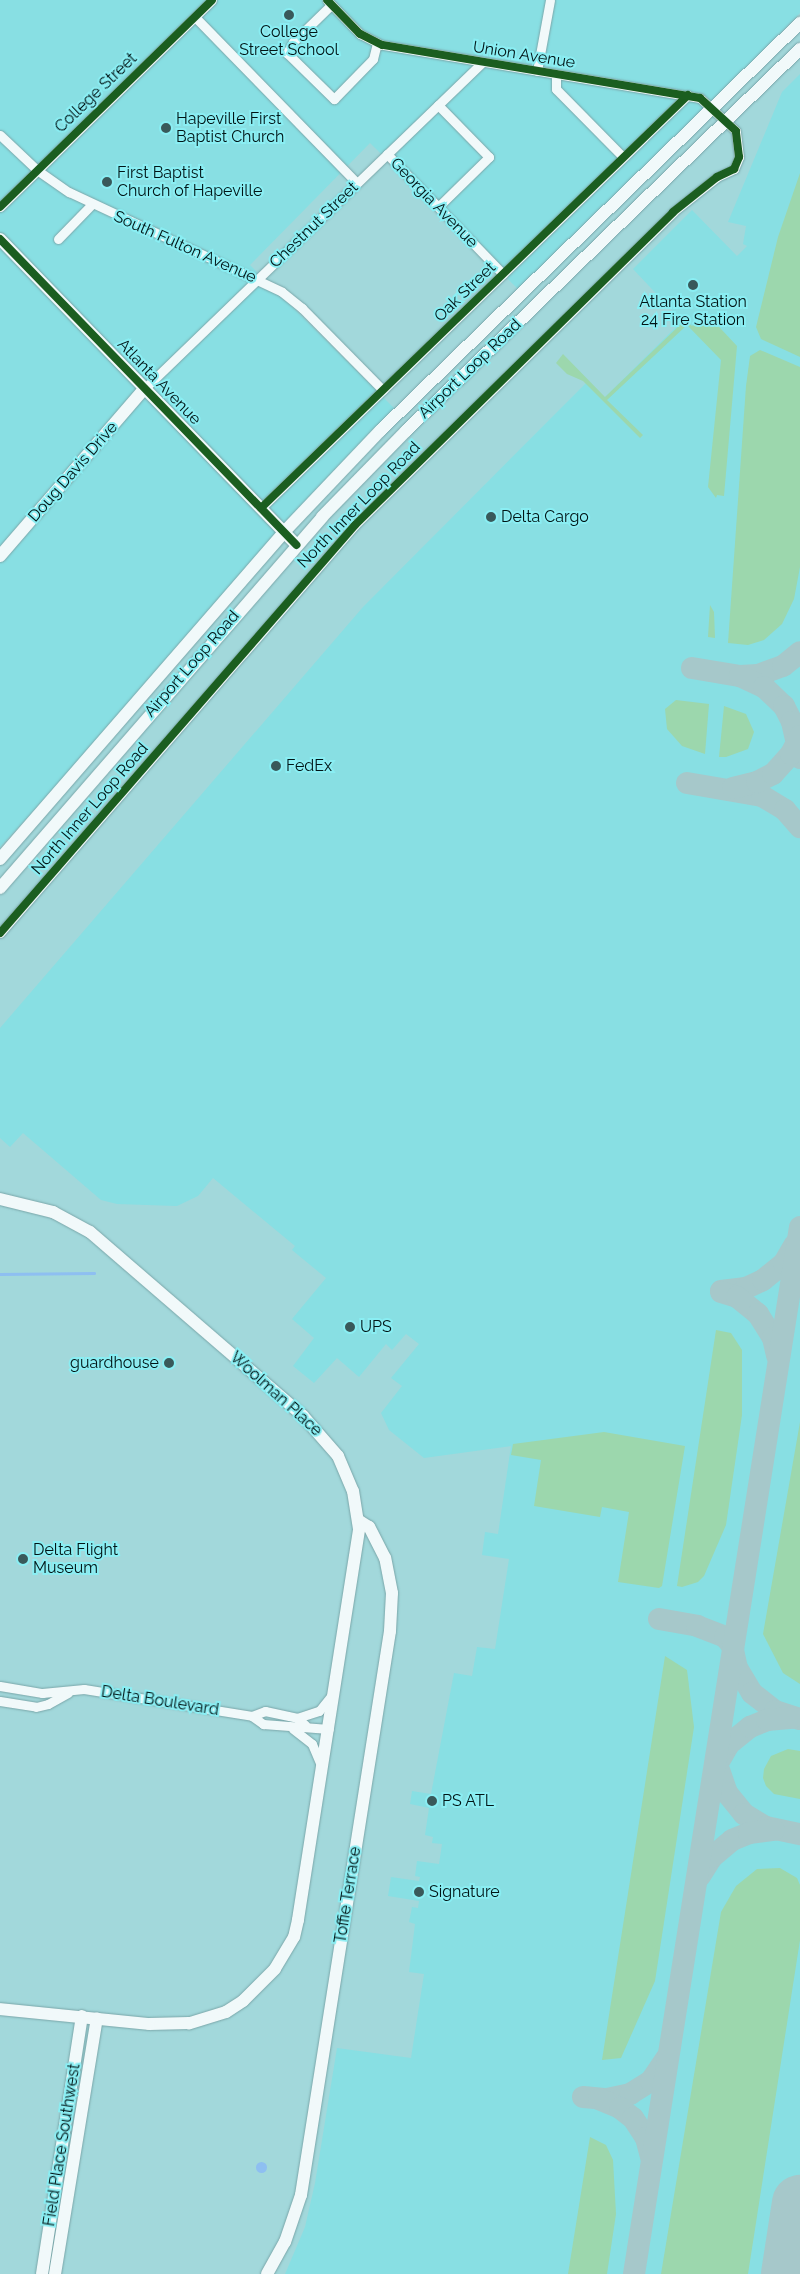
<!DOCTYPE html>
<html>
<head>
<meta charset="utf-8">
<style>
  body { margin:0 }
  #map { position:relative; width:800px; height:2274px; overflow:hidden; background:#a2d8db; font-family:Raleway,sans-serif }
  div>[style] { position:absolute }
  .built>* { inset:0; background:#88dfe3 }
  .green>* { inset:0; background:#9cd7ad }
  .water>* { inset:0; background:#8ebff1 }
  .round { border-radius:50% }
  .stream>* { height:2.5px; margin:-1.25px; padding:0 1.25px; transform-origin:1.25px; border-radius:1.25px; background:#8ebff1 }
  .taxiway>* { height:22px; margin:-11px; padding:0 11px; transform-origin:11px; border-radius:11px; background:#a6c8ca }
  .runway>* { height:56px; margin:-28px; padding:0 28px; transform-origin:28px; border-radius:28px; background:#a6c8ca }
  .roads { filter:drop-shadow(0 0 1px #7aa6a9) drop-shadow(0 0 1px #7aa6a9) }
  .street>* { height:9px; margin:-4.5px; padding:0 4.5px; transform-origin:4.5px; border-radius:4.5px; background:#f1f9fa }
  .secondary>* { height:12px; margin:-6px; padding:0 6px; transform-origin:6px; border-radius:6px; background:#f1f9fa }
  .cycleway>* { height:8px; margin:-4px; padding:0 4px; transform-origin:4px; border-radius:4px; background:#1b5e20 }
  .dots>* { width:14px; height:14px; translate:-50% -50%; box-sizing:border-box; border:2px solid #8aeef3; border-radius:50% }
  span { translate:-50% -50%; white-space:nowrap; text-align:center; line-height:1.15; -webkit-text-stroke:4px #8aeef3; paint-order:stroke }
  .poi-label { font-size:16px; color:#011415 }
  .left { translate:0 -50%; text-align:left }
  .right { translate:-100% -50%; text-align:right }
  .street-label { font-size:16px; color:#011415 }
</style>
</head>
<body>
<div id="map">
  <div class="built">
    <i style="clip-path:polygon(0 0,800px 0,800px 13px,522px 293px,370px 143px,250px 265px,401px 415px,0 847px)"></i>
    <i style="clip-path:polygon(800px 74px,800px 2274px,285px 2274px,305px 2227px,315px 2183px,337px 2048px,411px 2058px,424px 1974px,409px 1972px,415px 1924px,409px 1922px,412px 1907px,418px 1908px,419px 1901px,388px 1896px,391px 1877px,419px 1881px,420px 1877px,415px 1876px,417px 1861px,439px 1864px,442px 1844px,432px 1843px,433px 1837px,425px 1835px,429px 1808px,410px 1804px,412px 1791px,431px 1794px,454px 1673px,472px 1676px,477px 1647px,495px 1649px,509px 1559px,482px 1555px,485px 1532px,498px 1534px,511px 1446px,424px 1458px,389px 1430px,381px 1413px,402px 1386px,391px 1378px,419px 1344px,406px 1334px,392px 1350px,386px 1344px,359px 1377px,337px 1358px,314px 1383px,293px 1366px,314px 1338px,292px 1319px,326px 1278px,292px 1250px,295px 1246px,213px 1178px,198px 1196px,177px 1206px,117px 1204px,101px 1200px,23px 1133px,10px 1147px,0 1138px,0 1028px,363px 607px,587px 382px,604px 398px,682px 321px,633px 269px,692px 210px,737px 256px,747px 246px,743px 244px,746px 226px,728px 222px,782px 92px)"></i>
  </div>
  <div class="green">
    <i style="clip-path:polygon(800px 173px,800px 357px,761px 339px,756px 327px,778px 237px)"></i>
    <i style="clip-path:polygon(706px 313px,737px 346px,724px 496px,717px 495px,716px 498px,708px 487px,721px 360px,687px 325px,607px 400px,643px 435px,640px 438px,583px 381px,567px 374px,556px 363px,563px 354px,605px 397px,685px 320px,692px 326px)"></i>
    <i style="clip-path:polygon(760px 350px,800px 367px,800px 567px,794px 599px,782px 624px,764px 640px,748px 645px,728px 643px,746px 386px,750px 356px)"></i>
    <i style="clip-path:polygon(710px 605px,714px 612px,715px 638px,708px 637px)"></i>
    <i style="clip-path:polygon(676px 700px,709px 704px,705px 754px,682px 746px,667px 729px,665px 709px)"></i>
    <i style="clip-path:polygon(724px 706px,746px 714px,754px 732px,748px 749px,726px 757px,719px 757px)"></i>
    <i style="clip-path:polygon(716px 1330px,731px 1333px,742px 1350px,742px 1415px,726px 1525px,704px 1576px,698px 1582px,682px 1587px,677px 1586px)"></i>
    <i style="clip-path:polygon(800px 1422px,800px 1684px,783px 1673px,763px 1634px)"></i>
    <i style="clip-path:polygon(604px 1432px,685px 1446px,662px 1586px,659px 1588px,618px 1582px,629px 1512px,602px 1507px,600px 1517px,534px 1506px,541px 1460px,511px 1455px,513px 1444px)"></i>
    <i style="clip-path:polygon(665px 1656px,687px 1670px,694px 1727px,655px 1981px,621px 2058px,602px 2060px)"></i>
    <i style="clip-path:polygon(788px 1749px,800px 1751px,800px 1799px,774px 1794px,766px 1786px,763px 1778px,764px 1769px,771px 1756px)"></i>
    <i style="clip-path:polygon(780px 1868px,797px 1878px,800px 1885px,800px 1940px,748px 2274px,661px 2274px,721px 1912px,736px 1886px,757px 1869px)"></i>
    <i style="clip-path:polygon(590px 2137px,606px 2145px,613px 2160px,616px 2214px,607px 2274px,568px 2274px)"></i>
  </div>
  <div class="water">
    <i class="round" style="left:255.5px;top:2161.5px;width:11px;height:11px"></i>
  </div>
  <div class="stream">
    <i style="left:0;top:1274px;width:94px;rotate:-0.6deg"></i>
  </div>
  <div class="taxiway">
    <i style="left:692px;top:668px;width:49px;rotate:9.5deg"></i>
    <i style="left:740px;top:676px;width:18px;rotate:-3deg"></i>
    <i style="left:758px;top:675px;width:27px;rotate:-20deg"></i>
    <i style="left:783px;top:666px;width:22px;rotate:-39deg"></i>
    <i style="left:740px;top:676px;width:26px;rotate:25deg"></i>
    <i style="left:764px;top:687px;width:28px;rotate:44deg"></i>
    <i style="left:784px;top:706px;width:18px;rotate:63deg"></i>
    <i style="left:792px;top:722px;width:37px;rotate:77deg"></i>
    <i style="left:687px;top:783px;width:76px;rotate:9.8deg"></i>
    <i style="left:762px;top:796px;width:27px;rotate:31deg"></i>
    <i style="left:785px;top:810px;width:23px;rotate:49deg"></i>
    <i style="left:733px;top:788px;width:25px;rotate:-14deg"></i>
    <i style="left:757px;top:782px;width:18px;rotate:-27deg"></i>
    <i style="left:773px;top:774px;width:27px;rotate:-48deg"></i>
    <i style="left:791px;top:754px;width:20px;rotate:-63deg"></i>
    <i style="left:721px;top:1291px;width:25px;rotate:-7deg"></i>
    <i style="left:746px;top:1288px;width:19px;rotate:-25deg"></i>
    <i style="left:763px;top:1280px;width:27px;rotate:-39deg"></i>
    <i style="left:784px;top:1263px;width:20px;rotate:-60deg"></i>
    <i style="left:721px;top:1292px;width:17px;rotate:17deg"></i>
    <i style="left:737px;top:1297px;width:27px;rotate:39deg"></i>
    <i style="left:758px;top:1314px;width:28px;rotate:58deg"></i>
    <i style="left:773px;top:1338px;width:18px;rotate:77deg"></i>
    <i style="left:659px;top:1619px;width:39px;rotate:10deg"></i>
    <i style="left:697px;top:1626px;width:30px;rotate:21deg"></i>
    <i style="left:725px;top:1637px;width:11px;rotate:49deg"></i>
    <i style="left:732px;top:1645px;width:24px;rotate:78deg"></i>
    <i style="left:737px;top:1668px;width:29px;rotate:59deg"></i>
    <i style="left:752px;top:1693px;width:29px;rotate:38deg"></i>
    <i style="left:775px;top:1711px;width:26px;rotate:18deg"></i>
    <i style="left:718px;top:1763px;width:22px;rotate:-60deg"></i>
    <i style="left:729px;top:1744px;width:27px;rotate:-39deg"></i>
    <i style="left:750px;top:1727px;width:18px;rotate:-22deg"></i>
    <i style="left:767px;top:1720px;width:25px;rotate:-5deg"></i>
    <i style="left:717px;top:1764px;width:31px;rotate:71deg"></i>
    <i style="left:727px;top:1793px;width:27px;rotate:51deg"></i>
    <i style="left:744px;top:1814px;width:26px;rotate:31deg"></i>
    <i style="left:766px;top:1827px;width:35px;rotate:12deg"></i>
    <i style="left:700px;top:1876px;width:22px;rotate:-58deg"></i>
    <i style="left:712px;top:1857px;width:26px;rotate:-40deg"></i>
    <i style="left:732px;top:1840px;width:18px;rotate:-22deg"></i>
    <i style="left:749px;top:1833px;width:25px;rotate:-7deg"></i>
    <i style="left:583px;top:2097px;width:24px;rotate:5deg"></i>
    <i style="left:607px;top:2099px;width:24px;rotate:-12deg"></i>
    <i style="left:630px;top:2094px;width:25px;rotate:-32deg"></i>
    <i style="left:651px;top:2081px;width:27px;rotate:-56deg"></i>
    <i style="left:599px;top:2099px;width:23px;rotate:23deg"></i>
    <i style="left:620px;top:2108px;width:16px;rotate:38deg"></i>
    <i style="left:633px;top:2118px;width:24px;rotate:57deg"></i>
    <i style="left:646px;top:2138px;width:20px;rotate:75deg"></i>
    <i style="left:634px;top:2274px;width:1060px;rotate:-80.99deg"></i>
  </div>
  <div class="runway">
    <i style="left:789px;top:2274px;width:72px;rotate:-81.2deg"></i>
  </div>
  <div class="roads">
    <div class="street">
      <i style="left:331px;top:5px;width:53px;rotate:135.8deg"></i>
      <i style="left:293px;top:42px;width:13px;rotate:119deg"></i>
      <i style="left:287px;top:53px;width:66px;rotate:44.4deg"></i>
      <i style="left:334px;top:99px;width:56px;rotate:-45.7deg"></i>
      <i style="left:373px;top:59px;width:16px;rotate:-76deg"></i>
      <i style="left:195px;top:17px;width:232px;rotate:45.7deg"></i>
      <i style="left:537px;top:71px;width:72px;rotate:-79.6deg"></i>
      <i style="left:556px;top:74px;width:15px;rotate:90deg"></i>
      <i style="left:556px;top:89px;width:95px;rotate:45.4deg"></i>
      <i style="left:438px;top:105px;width:73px;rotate:45.6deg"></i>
      <i style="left:489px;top:157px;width:71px;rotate:135.6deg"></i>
      <i style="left:0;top:135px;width:51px;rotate:43.4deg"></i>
      <i style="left:37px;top:170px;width:39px;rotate:35deg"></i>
      <i style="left:69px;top:192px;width:235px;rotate:25.1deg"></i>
      <i style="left:282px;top:292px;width:26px;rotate:39deg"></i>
      <i style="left:302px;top:308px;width:115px;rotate:45.4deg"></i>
      <i style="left:387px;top:154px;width:167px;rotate:46deg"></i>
      <i style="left:0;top:207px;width:296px;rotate:-44.3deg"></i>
      <i style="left:58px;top:239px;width:49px;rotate:-45.8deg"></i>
      <i style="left:145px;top:388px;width:469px;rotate:-44deg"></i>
      <i style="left:261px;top:508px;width:594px;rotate:-44.05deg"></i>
      <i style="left:0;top:933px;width:541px;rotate:-48.97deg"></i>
      <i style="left:355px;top:525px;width:446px;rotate:-44.5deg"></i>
      <i style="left:673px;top:212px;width:56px;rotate:-38.5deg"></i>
      <i style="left:717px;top:177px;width:19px;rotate:-25deg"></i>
      <i style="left:734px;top:169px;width:13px;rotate:-67deg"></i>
      <i style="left:739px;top:157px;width:26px;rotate:-97deg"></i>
      <i style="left:736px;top:131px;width:49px;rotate:-137.5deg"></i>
      <i style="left:700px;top:98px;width:322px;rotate:-170.5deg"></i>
      <i style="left:382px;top:45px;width:25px;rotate:-153deg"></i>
      <i style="left:360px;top:34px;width:47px;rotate:-134.1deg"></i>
      <i style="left:0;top:1686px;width:43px;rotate:9.5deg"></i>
      <i style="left:42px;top:1693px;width:42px;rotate:-5.4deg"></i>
      <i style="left:84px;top:1689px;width:170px;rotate:9.1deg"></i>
      <i style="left:252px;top:1716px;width:14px;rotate:36deg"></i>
      <i style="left:263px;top:1724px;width:66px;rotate:4.3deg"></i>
      <i style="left:0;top:1701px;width:36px;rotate:9deg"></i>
      <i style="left:36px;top:1707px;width:12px;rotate:-14deg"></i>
      <i style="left:48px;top:1704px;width:23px;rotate:-29deg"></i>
      <i style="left:252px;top:1716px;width:14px;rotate:-21deg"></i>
      <i style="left:265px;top:1711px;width:33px;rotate:12deg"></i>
      <i style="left:297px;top:1718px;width:11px;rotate:41deg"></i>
      <i style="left:297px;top:1718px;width:23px;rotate:-18deg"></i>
      <i style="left:319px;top:1711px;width:21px;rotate:-51deg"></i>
      <i style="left:293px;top:1729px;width:24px;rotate:38deg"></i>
      <i style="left:312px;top:1744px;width:23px;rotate:67deg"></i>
    </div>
    <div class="secondary">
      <i style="left:0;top:239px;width:426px;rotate:45.9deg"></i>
      <i style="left:0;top:556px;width:222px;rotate:-49.2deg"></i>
      <i style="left:0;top:859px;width:433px;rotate:-49deg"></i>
      <i style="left:284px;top:532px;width:139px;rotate:-46.5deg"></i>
      <i style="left:380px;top:431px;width:586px;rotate:-44.17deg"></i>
      <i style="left:0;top:888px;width:491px;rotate:-49deg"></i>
      <i style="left:322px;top:517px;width:120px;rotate:-45.7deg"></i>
      <i style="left:406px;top:431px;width:549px;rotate:-44.11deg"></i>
      <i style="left:0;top:1199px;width:55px;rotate:13.8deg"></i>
      <i style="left:53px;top:1212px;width:42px;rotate:28.4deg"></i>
      <i style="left:90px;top:1232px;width:281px;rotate:40.8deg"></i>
      <i style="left:303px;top:1416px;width:53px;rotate:48.8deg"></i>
      <i style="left:338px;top:1456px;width:38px;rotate:67deg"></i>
      <i style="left:353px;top:1491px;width:39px;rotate:81deg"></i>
      <i style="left:359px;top:1530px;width:395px;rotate:98.9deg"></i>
      <i style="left:298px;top:1920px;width:17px;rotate:103deg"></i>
      <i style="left:294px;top:1937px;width:37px;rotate:121deg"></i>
      <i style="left:275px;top:1969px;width:45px;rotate:135deg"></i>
      <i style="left:243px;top:2001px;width:20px;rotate:147deg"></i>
      <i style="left:226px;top:2012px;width:39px;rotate:163deg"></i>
      <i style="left:189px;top:2023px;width:40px;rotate:178.6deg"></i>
      <i style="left:149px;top:2024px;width:150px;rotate:-174.3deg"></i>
      <i style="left:42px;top:2274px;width:261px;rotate:-81.2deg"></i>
      <i style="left:55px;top:2274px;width:259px;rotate:-80.7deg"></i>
      <i style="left:267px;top:2274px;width:37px;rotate:-61deg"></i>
      <i style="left:285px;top:2242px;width:50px;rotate:-71.2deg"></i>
      <i style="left:301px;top:2195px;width:571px;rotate:-81.03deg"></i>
      <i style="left:390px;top:1631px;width:38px;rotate:-87deg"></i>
      <i style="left:392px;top:1593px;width:36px;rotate:-101deg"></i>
      <i style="left:385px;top:1558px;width:35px;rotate:-117deg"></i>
      <i style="left:369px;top:1527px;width:13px;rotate:-148deg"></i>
    </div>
  </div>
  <div class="cycleway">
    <i style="left:0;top:207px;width:296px;rotate:-44.3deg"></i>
    <i style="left:0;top:239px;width:426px;rotate:45.9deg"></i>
    <i style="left:261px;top:508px;width:594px;rotate:-44.05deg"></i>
    <i style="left:0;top:933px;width:541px;rotate:-48.97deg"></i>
    <i style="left:355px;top:525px;width:446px;rotate:-44.5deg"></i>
    <i style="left:673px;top:212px;width:56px;rotate:-38.5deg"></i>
    <i style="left:717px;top:177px;width:19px;rotate:-25deg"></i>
    <i style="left:734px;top:169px;width:13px;rotate:-67deg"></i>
    <i style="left:739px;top:157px;width:26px;rotate:-97deg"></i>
    <i style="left:736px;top:131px;width:49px;rotate:-137.5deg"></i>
    <i style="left:700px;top:98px;width:322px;rotate:-170.5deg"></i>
    <i style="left:382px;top:45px;width:25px;rotate:-153deg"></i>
    <i style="left:360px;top:34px;width:47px;rotate:-134.1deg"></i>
  </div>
  <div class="dots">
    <i style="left:289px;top:15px;background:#39595a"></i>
    <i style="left:166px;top:128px;background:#39595a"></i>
    <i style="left:107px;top:182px;background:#39595a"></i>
    <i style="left:693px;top:285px;background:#39595a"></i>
    <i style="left:491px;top:517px;background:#39595a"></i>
    <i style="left:276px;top:766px;background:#39595a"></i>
    <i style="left:350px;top:1327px;background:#39595a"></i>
    <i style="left:169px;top:1363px;background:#39595a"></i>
    <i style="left:23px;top:1559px;background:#39595a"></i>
    <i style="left:432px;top:1801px;background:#39595a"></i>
    <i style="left:419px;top:1892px;background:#39595a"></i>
  </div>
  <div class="poi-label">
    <span style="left:289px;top:41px">College<br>Street School</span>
    <span class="left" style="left:176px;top:128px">Hapeville First<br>Baptist Church</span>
    <span class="left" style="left:117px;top:182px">First Baptist<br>Church of Hapeville</span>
    <span style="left:693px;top:311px">Atlanta Station<br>24 Fire Station</span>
    <span class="left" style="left:501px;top:517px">Delta Cargo</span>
    <span class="left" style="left:286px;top:766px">FedEx</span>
    <span class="left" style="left:360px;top:1327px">UPS</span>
    <span class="right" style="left:159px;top:1363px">guardhouse</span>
    <span class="left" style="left:33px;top:1559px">Delta Flight<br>Museum</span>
    <span class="left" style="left:442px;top:1801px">PS ATL</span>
    <span class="left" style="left:429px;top:1892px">Signature</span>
  </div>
  <div class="street-label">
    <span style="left:524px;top:55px;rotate:9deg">Union Avenue</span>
    <span style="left:96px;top:93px;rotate:-44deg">College Street</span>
    <span style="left:434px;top:203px;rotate:46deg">Georgia Avenue</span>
    <span style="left:314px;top:225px;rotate:-44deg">Chestnut Street</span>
    <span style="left:185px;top:247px;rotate:24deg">South Fulton Avenue</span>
    <span style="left:465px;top:292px;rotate:-44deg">Oak Street</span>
    <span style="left:470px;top:369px;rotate:-44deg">Airport Loop Road</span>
    <span style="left:159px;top:382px;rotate:46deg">Atlanta Avenue</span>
    <span style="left:73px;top:472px;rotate:-49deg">Doug Davis Drive</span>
    <span style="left:359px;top:505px;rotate:-46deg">North Inner Loop Road</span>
    <span style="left:192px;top:664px;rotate:-49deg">Airport Loop Road</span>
    <span style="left:90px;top:809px;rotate:-49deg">North Inner Loop Road</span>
    <span style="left:276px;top:1394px;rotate:42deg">Woolman Place</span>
    <span style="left:160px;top:1701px;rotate:9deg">Delta Boulevard</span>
    <span style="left:348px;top:1895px;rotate:-81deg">Toffie Terrace</span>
    <span style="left:62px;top:2145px;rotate:-81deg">Field Place Southwest</span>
  </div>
</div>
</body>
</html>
